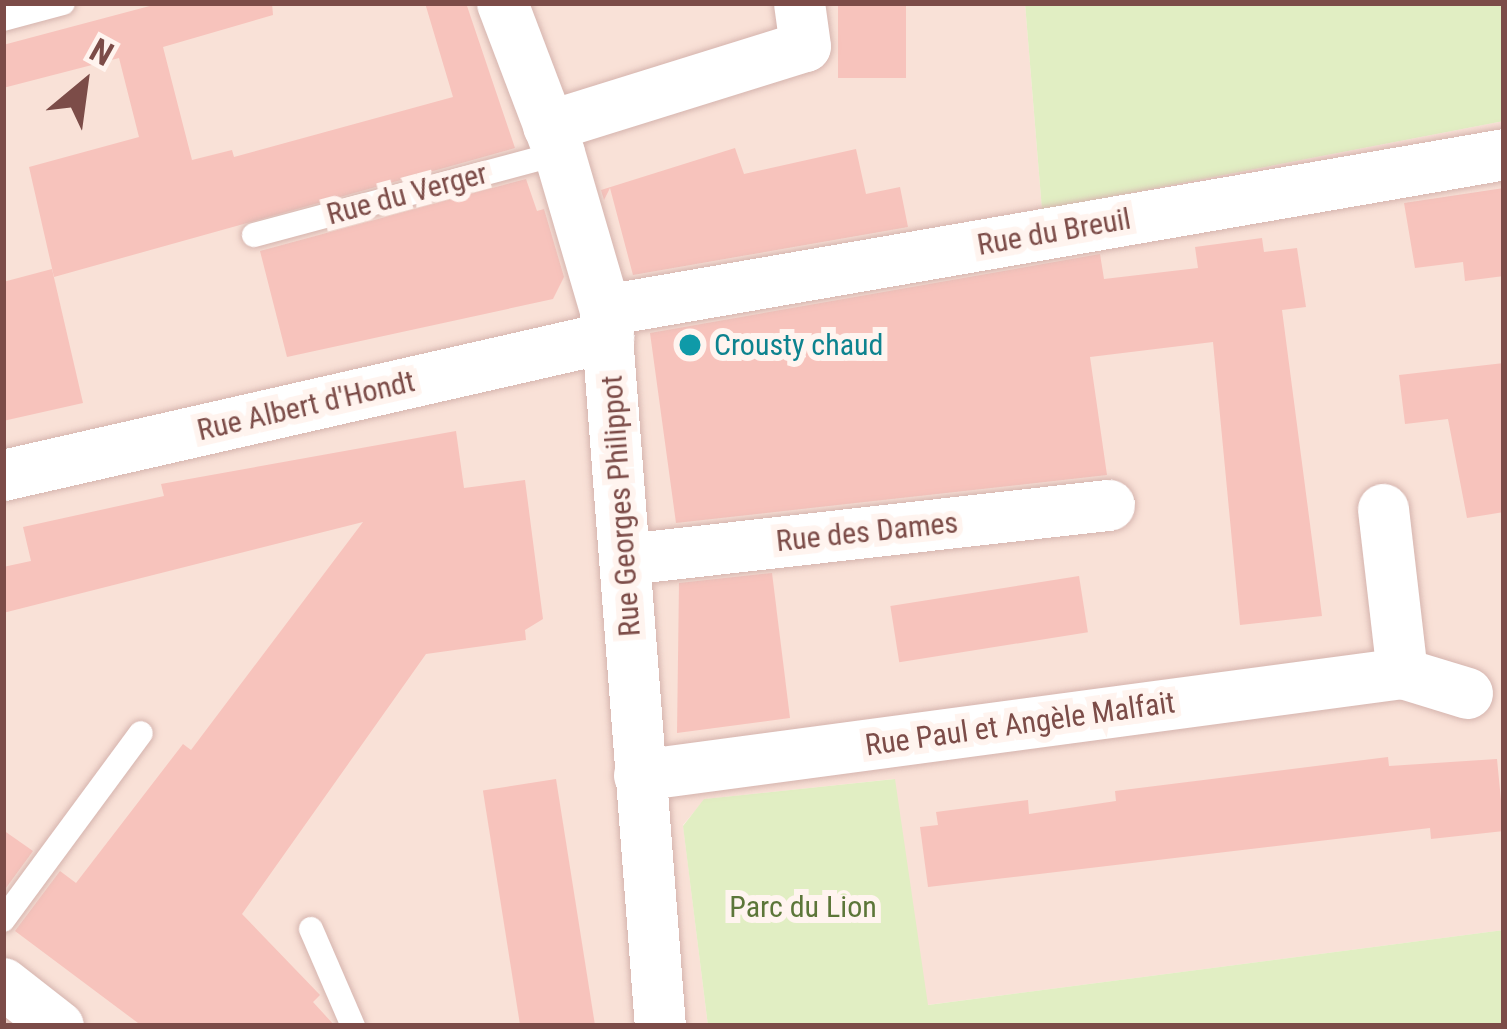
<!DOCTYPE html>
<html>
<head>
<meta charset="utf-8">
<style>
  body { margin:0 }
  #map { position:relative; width:1507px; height:1029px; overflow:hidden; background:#feefe7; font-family:"Roboto Condensed",sans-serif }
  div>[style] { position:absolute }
  .residential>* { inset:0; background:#f9e1d7 }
  .green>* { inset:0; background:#e1eec3 }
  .building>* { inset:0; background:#f7c3bc; transform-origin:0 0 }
  .roads { filter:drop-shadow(0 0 3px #d5b4ae) drop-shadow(0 0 3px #d5b4ae) }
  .lane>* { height:24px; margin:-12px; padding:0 12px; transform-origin:12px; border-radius:12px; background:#fff }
  .street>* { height:51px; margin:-25.5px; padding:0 25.5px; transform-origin:25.5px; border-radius:25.5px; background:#fff }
  .dots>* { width:33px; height:33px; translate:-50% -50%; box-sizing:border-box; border:6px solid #fff4ef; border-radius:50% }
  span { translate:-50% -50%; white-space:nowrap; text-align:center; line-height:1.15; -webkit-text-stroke:12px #fff4ef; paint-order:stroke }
  .street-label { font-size:30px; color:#7c4c48 }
  .culture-label { font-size:30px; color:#0d838f }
  .left { translate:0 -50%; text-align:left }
  .park-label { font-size:30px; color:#5c7639 }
  .frame { position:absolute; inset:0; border:6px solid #7c4c48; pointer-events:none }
  .north { position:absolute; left:24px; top:24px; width:120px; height:120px; -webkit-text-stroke:9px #fff4ef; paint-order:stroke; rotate:29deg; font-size:33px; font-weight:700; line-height:48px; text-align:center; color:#7c4c48 }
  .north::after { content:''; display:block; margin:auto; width:42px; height:54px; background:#7c4c48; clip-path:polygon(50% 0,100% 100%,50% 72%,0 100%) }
</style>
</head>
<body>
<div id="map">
  <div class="residential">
    <i style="clip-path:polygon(3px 3px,1025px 3px,1042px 210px,1504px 121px,1504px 930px,927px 1005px,894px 779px,705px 799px,683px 825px,708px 1026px,3px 1026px)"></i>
  </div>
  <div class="green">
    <i style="clip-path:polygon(1025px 3px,1504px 3px,1504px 121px,1042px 210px)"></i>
    <i style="clip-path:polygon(895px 779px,928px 1005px,1504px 930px,1504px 1026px,708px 1026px,683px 826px,704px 799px)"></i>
  </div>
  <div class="building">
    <i style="clip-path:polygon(161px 3px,272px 3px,273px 15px,163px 47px,192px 160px,232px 150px,234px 157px,453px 97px,425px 3px,466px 3px,515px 148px,54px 277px,29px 167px,139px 137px,119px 58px,3px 88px,3px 45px)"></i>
    <i style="left:838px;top:3px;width:68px;height:75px"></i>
    <i style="clip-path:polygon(735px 148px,744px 174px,856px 149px,866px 194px,900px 187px,908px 227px,633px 275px,610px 188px,604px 200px,601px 190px)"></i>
    <i style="clip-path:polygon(526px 179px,537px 211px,544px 209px,564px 277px,553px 299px,287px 357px,260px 251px)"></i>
    <i style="clip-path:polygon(1504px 188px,1504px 276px,1465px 281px,1463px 262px,1415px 268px,1404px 203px)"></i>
    <i style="clip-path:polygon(1262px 238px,1264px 252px,1297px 248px,1306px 307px,1282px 310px,1322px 616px,1240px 625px,1213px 342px,1090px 357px,1107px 475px,676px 523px,650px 333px,1100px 254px,1104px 279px,1198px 268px,1195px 247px)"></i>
    <i style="clip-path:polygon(52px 269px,83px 403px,3px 421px,3px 282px)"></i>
    <i style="clip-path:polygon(1504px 363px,1504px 512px,1467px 518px,1448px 419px,1405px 424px,1399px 375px)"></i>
    <i style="clip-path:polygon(456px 431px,464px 488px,525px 480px,543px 619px,525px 630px,526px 640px,426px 654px,242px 914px,320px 995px,313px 1002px,335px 1026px,142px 1026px,15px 931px,60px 871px,76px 883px,183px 744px,191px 750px,363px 522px,3px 613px,3px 567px,31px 561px,23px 527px,164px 496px,161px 484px)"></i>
    <i style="clip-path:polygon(772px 573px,790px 718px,677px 733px,679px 583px)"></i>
    <i style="left:1079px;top:576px;width:57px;height:191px;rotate:81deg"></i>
    <i style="clip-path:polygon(1388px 757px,1389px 766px,1497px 759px,1504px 831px,1431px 839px,1430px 828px,928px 887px,920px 827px,938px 825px,936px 812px,1028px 800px,1029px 814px,1116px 801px,1115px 791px)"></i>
    <i style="left:556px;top:779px;width:250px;height:74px;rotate:81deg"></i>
    <i style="clip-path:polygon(3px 830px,33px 851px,3px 892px)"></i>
  </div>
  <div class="roads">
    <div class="lane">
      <i style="left:3px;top:19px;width:62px;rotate:-14.9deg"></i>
      <i style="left:254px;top:235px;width:316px;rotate:-15deg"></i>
      <i style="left:3px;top:920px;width:232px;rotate:-53.6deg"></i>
      <i style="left:311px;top:929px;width:106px;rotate:66.6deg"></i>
    </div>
    <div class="street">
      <i style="left:502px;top:3px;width:160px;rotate:69.2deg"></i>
      <i style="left:559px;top:153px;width:164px;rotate:73.7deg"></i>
      <i style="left:605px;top:310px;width:718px;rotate:85.61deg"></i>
      <i style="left:548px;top:126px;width:269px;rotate:-17.3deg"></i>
      <i style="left:805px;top:46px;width:43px;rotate:-97.9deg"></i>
      <i style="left:605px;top:310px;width:912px;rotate:-9.84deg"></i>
      <i style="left:3px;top:475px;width:621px;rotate:-12.85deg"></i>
      <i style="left:1383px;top:509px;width:165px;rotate:83.4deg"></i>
      <i style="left:626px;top:559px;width:486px;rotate:-6.4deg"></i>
      <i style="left:639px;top:775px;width:770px;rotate:-7.61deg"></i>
      <i style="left:1402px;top:673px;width:68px;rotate:17.1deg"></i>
      <i style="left:3px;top:983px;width:70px;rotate:38deg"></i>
    </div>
  </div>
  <div class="dots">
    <i style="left:690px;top:345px;background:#0f9aa8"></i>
  </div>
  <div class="street-label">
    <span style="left:407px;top:194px;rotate:-15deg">Rue du Verger</span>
    <span style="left:1054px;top:232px;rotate:-10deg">Rue du Breuil</span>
    <span style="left:306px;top:406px;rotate:-13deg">Rue Albert d'Hondt</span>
    <span style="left:621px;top:506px;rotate:-94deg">Rue Georges Philippot</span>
    <span style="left:867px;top:532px;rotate:-6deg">Rue des Dames</span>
    <span style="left:1020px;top:724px;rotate:-8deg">Rue Paul et Angèle Malfait</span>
  </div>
  <div class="culture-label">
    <span class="left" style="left:714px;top:345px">Crousty chaud</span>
  </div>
  <div class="park-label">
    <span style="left:803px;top:907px">Parc du Lion</span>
  </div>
  <div class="frame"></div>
  <div class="north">N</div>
</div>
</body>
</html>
